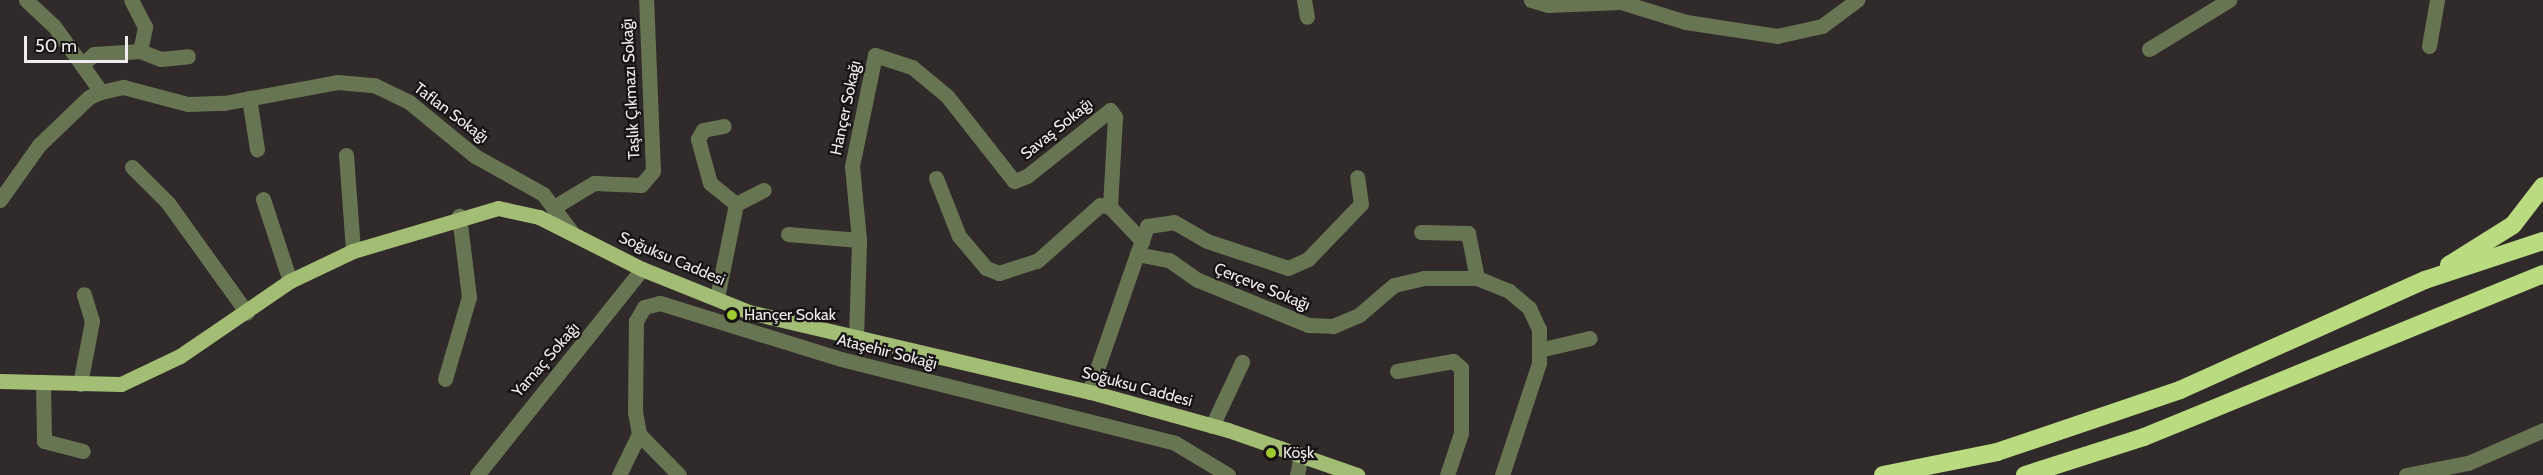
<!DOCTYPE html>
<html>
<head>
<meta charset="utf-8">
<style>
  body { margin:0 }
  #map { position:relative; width:2543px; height:475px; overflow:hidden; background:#312a2b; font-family:Cabin,sans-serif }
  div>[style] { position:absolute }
  .minor>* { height:15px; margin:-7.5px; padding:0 7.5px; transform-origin:7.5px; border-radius:7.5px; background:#687552 }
  .major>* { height:15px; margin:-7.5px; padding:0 7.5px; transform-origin:7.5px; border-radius:7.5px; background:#a3be74 }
  .highway>* { height:18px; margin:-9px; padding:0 9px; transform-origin:9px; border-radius:9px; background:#bbdb81 }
  .dots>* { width:16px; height:16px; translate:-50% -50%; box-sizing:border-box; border:3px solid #171314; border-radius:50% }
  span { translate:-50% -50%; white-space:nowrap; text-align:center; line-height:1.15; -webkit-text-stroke:4.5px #171314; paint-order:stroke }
  .street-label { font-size:16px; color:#f0ebec }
  .poi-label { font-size:16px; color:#f0ebec }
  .left { translate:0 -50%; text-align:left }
  .scale { position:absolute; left:24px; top:36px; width:104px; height:27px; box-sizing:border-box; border:3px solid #f0ebec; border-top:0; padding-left:8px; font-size:18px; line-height:21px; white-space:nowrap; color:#f0ebec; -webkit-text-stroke:4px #171314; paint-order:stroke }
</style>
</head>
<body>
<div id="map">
  <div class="minor">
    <i style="left:26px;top:0;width:38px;rotate:43deg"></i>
    <i style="left:54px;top:26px;width:81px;rotate:54.5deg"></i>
    <i style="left:1304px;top:0;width:17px;rotate:80deg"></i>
    <i style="left:1531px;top:0;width:18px;rotate:16deg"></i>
    <i style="left:1548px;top:5px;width:73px;rotate:-2.4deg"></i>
    <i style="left:1621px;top:2px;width:68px;rotate:17.1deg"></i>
    <i style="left:1686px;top:22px;width:92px;rotate:8.7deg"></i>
    <i style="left:1777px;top:36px;width:46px;rotate:-12.5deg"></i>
    <i style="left:1822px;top:26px;width:44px;rotate:-36.6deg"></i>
    <i style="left:2429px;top:46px;width:47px;rotate:-80.1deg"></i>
    <i style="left:2149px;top:49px;width:94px;rotate:-31.5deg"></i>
    <i style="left:140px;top:51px;width:22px;rotate:21deg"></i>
    <i style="left:161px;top:59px;width:27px;rotate:-6deg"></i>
    <i style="left:82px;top:65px;width:16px;rotate:-43deg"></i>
    <i style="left:94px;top:54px;width:46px;rotate:-3.7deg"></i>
    <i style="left:140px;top:51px;width:25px;rotate:-78deg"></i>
    <i style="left:145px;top:27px;width:30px;rotate:-117deg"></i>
    <i style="left:249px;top:98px;width:52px;rotate:81.1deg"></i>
    <i style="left:346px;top:155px;width:96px;rotate:85.8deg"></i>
    <i style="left:132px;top:167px;width:51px;rotate:45deg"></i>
    <i style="left:168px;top:203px;width:135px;rotate:54.3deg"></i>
    <i style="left:936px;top:178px;width:62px;rotate:68.4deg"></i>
    <i style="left:959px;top:236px;width:42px;rotate:49.8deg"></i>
    <i style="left:986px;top:268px;width:14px;rotate:21deg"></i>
    <i style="left:999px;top:273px;width:40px;rotate:-18deg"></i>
    <i style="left:1037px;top:261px;width:84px;rotate:-41.6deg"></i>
    <i style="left:1100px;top:205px;width:10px;rotate:11deg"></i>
    <i style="left:1110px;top:207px;width:47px;rotate:46.7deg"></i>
    <i style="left:263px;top:199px;width:86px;rotate:71.8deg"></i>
    <i style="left:0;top:200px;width:67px;rotate:-54.7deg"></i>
    <i style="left:39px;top:145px;width:69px;rotate:-43.8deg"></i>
    <i style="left:89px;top:97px;width:13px;rotate:-23deg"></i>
    <i style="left:101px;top:92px;width:23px;rotate:-13deg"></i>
    <i style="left:123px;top:87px;width:67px;rotate:14.7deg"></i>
    <i style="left:188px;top:104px;width:36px;rotate:-2deg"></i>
    <i style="left:224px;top:103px;width:115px;rotate:-10.5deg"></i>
    <i style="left:337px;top:82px;width:37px;rotate:5deg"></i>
    <i style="left:374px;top:85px;width:39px;rotate:26deg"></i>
    <i style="left:409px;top:102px;width:85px;rotate:39.3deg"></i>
    <i style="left:475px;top:156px;width:78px;rotate:29.2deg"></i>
    <i style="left:543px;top:194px;width:46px;rotate:52.9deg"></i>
    <i style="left:736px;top:204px;width:31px;rotate:-27deg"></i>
    <i style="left:554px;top:207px;width:47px;rotate:-31deg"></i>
    <i style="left:594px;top:183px;width:47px;rotate:2.4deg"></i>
    <i style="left:641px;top:185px;width:18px;rotate:-49deg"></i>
    <i style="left:653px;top:171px;width:171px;rotate:-92.3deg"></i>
    <i style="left:1421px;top:232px;width:47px;rotate:1.2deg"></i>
    <i style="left:1468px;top:233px;width:46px;rotate:78.7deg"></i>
    <i style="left:788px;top:234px;width:71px;rotate:4.8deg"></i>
    <i style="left:1137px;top:254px;width:30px;rotate:-70deg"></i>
    <i style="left:1147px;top:226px;width:27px;rotate:-8deg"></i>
    <i style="left:1174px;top:222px;width:38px;rotate:30deg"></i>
    <i style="left:1207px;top:241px;width:85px;rotate:18.4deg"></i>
    <i style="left:1288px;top:268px;width:22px;rotate:-24deg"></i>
    <i style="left:1308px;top:259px;width:76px;rotate:-46.1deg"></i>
    <i style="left:1361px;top:204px;width:27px;rotate:-98deg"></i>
    <i style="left:717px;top:298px;width:96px;rotate:-78.6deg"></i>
    <i style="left:736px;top:204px;width:33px;rotate:-141deg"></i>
    <i style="left:710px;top:183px;width:46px;rotate:-105.3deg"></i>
    <i style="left:698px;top:139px;width:10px;rotate:-61deg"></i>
    <i style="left:703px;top:130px;width:21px;rotate:-11deg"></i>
    <i style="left:856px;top:338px;width:98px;rotate:-88.2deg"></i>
    <i style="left:859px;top:240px;width:74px;rotate:-95.4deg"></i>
    <i style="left:852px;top:166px;width:113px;rotate:-78.3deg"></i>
    <i style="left:875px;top:55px;width:39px;rotate:18deg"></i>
    <i style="left:912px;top:67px;width:45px;rotate:39.6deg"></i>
    <i style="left:947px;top:96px;width:108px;rotate:51.8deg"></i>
    <i style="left:1014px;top:181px;width:14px;rotate:-21deg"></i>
    <i style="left:1027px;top:176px;width:106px;rotate:-38.5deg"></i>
    <i style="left:1110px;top:110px;width:9px;rotate:54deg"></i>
    <i style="left:1115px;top:117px;width:90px;rotate:93.2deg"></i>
    <i style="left:1539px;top:350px;width:52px;rotate:-13.2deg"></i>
    <i style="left:1397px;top:371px;width:57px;rotate:-10.1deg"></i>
    <i style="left:1453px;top:361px;width:11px;rotate:41deg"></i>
    <i style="left:1461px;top:368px;width:65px;rotate:90deg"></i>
    <i style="left:1461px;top:433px;width:44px;rotate:108.4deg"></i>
    <i style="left:445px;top:379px;width:85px;rotate:-73.7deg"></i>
    <i style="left:469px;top:297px;width:82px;rotate:-97deg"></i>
    <i style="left:43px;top:382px;width:59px;rotate:89deg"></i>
    <i style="left:44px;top:441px;width:40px;rotate:14.4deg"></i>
    <i style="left:80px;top:384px;width:64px;rotate:-79.2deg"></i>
    <i style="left:92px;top:321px;width:28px;rotate:-107deg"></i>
    <i style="left:1089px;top:392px;width:146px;rotate:-70.8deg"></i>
    <i style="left:1137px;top:254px;width:33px;rotate:11deg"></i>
    <i style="left:1169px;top:260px;width:35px;rotate:35deg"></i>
    <i style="left:1198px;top:280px;width:119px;rotate:22.2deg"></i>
    <i style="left:1308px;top:325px;width:25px;rotate:2deg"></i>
    <i style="left:1333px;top:326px;width:28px;rotate:-23deg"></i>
    <i style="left:1359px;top:315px;width:46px;rotate:-40.6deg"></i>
    <i style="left:1394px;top:285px;width:31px;rotate:-13deg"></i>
    <i style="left:1424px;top:278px;width:53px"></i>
    <i style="left:1477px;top:278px;width:35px;rotate:22deg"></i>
    <i style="left:1509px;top:291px;width:26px;rotate:40deg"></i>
    <i style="left:1529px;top:308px;width:23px;rotate:65deg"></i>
    <i style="left:1539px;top:329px;width:34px;rotate:90deg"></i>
    <i style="left:1539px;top:363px;width:118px;rotate:108.3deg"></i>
    <i style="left:1212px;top:426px;width:71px;rotate:-64.9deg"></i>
    <i style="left:477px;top:475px;width:264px;rotate:-51.3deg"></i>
    <i style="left:619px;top:475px;width:46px;rotate:-64deg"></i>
    <i style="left:679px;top:475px;width:57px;rotate:-134.3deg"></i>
    <i style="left:639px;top:434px;width:22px;rotate:-100deg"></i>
    <i style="left:635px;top:412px;width:91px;rotate:-89.4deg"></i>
    <i style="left:636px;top:321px;width:16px;rotate:-60deg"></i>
    <i style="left:644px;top:307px;width:16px;rotate:-14deg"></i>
    <i style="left:660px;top:303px;width:189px;rotate:17.2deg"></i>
    <i style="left:841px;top:359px;width:344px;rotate:14.1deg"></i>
    <i style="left:1175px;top:443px;width:62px;rotate:31.1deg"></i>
    <i style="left:1297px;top:475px;width:21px;rotate:-79deg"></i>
    <i style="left:2406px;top:475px;width:63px;rotate:-11deg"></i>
    <i style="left:2468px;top:463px;width:82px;rotate:-23.7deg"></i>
  </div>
  <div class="major">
    <i style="left:0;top:381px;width:121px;rotate:1.4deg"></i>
    <i style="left:121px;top:384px;width:65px;rotate:-25.4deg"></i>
    <i style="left:180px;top:356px;width:133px;rotate:-34.3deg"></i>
    <i style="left:290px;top:281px;width:70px;rotate:-25.5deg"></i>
    <i style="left:353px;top:251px;width:151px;rotate:-16.5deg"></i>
    <i style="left:498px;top:208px;width:42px;rotate:12.4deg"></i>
    <i style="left:539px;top:217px;width:115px;rotate:26.8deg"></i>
    <i style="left:642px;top:269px;width:115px;rotate:21.9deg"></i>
    <i style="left:749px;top:312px;width:359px;rotate:13.2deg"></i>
    <i style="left:1098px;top:394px;width:135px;rotate:15.5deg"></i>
    <i style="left:1228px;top:430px;width:137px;rotate:19.2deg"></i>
  </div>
  <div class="highway">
    <i style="left:2449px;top:265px;width:75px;rotate:-32deg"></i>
    <i style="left:2513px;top:225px;width:49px;rotate:-52.4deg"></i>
    <i style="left:1883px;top:475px;width:116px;rotate:-11.4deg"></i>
    <i style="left:1997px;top:452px;width:193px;rotate:-18.7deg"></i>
    <i style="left:2180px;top:390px;width:269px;rotate:-24.2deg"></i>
    <i style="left:2425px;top:280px;width:124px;rotate:-18.3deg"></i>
    <i style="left:2025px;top:475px;width:125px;rotate:-17.7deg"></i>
    <i style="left:2144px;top:437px;width:431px;rotate:-22.2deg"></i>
  </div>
  <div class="dots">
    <i style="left:732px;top:315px;background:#9eca2f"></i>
    <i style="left:1271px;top:453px;background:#9eca2f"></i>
  </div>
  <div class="street-label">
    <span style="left:631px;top:89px;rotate:-93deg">Taşlık Çıkmazı Sokağı</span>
    <span style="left:846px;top:108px;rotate:-78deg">Hançer Sokağı</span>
    <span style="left:451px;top:113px;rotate:37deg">Taflan Sokağı</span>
    <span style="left:1057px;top:129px;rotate:-39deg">Savaş Sokağı</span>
    <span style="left:672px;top:259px;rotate:23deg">Soğuksu Caddesi</span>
    <span style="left:1262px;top:287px;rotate:22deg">Çerçeve Sokağı</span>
    <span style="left:887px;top:352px;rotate:14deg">Ataşehir Sokağı</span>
    <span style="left:546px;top:360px;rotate:-49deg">Yamaç Sokağı</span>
    <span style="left:1137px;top:387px;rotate:15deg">Soğuksu Caddesi</span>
  </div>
  <div class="poi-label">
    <span class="left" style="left:744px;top:315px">Hançer Sokak</span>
    <span class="left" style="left:1283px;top:453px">Köşk</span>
  </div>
  <div class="scale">50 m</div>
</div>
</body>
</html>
